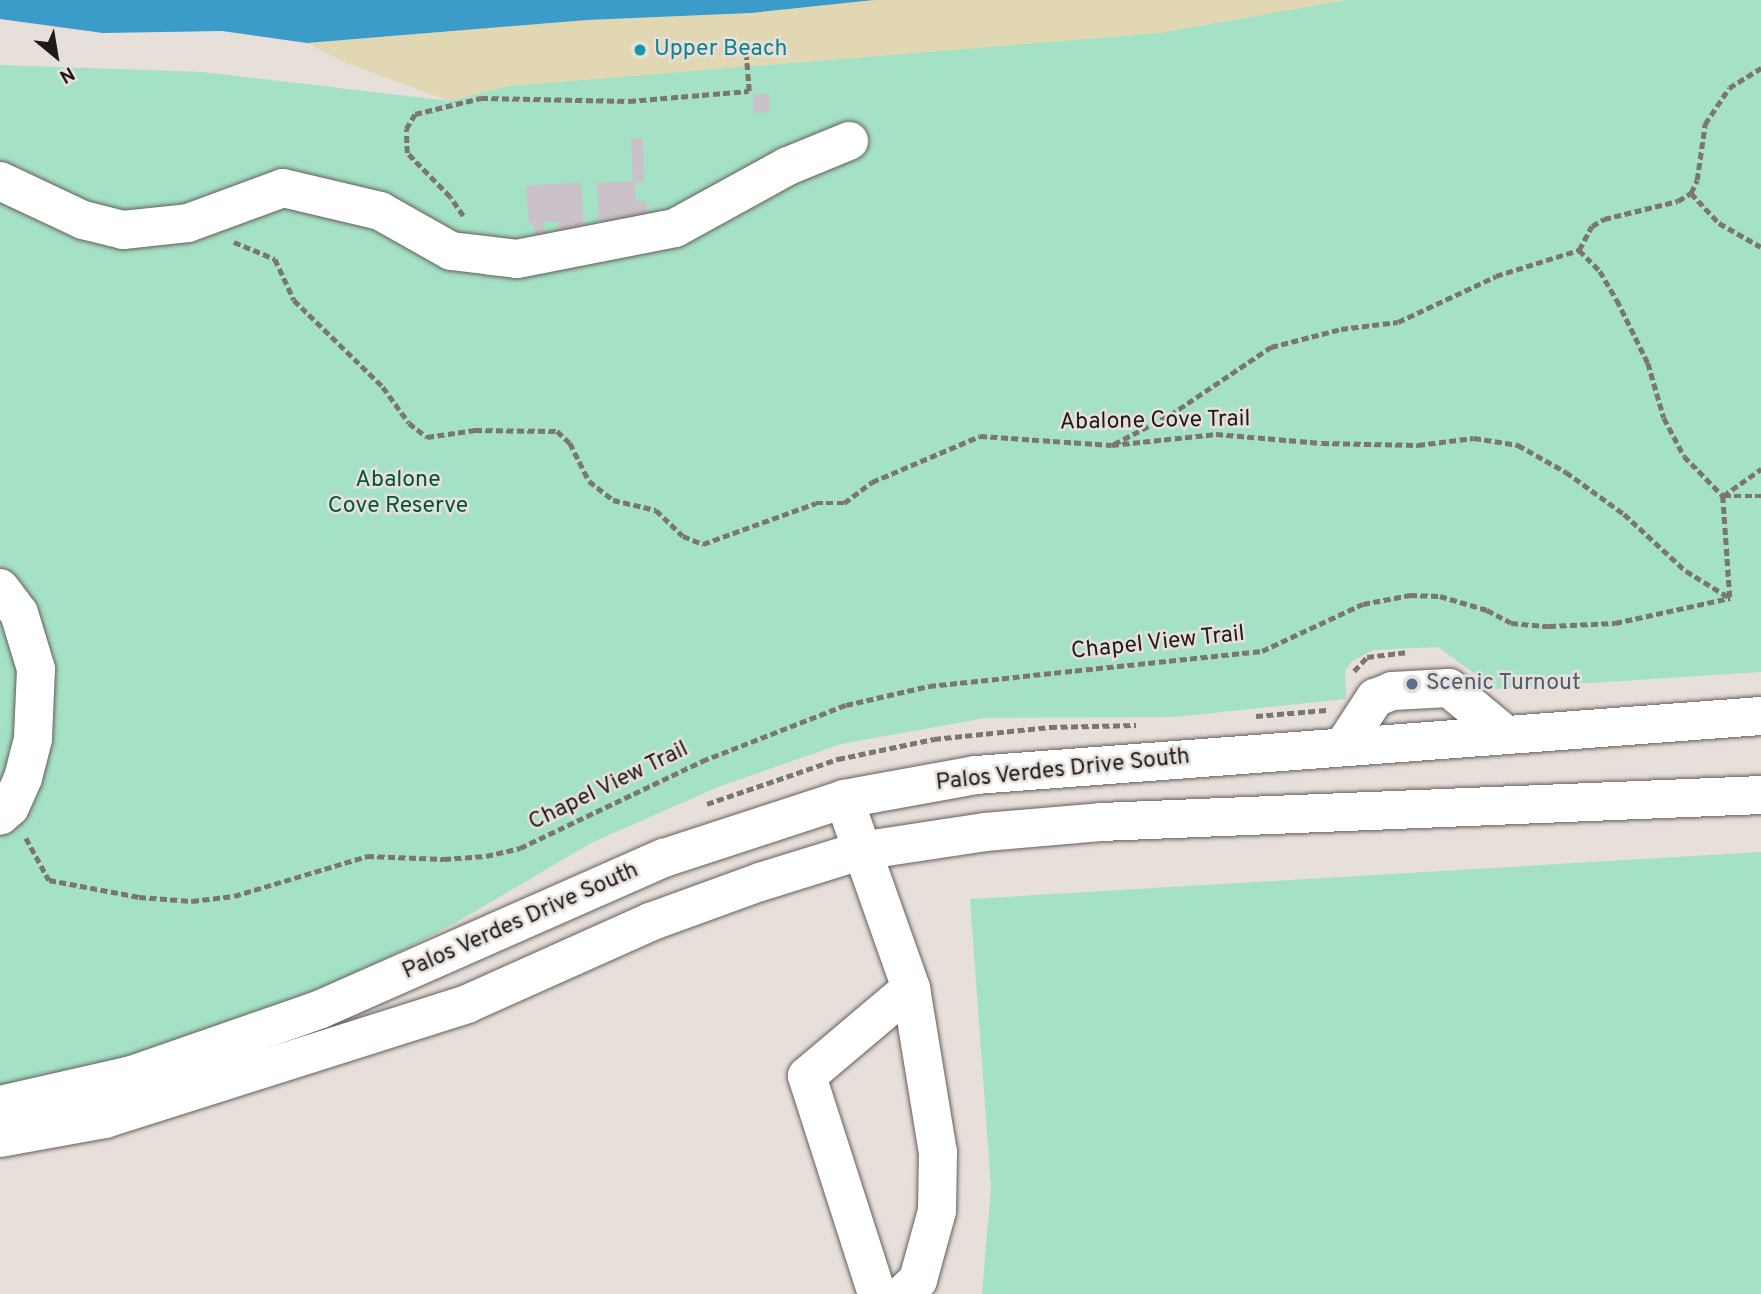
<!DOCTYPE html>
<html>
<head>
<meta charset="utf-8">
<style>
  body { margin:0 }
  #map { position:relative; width:1761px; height:1294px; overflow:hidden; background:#e7dfda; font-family:Overpass,sans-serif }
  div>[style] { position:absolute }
  .green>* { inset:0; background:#a4e1c5 }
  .sand>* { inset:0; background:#e1d7b2 }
  .water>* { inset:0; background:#3b9cc9 }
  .building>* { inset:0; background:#cac2c8; transform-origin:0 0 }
  .path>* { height:4.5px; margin-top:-2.25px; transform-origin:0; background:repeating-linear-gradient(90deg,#7c7673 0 7px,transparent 0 10.5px) }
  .roads { filter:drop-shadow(0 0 2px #675f5b) drop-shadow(0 0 2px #675f5b) }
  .minor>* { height:38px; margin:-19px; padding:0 19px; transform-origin:19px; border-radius:19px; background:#fff }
  .major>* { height:38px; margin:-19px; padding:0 19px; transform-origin:19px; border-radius:19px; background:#fff }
  .dots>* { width:19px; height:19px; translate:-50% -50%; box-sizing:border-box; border:4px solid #e7dfda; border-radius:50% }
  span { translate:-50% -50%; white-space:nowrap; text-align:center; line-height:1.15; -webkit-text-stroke:5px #e7dfda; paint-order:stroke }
  .culture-label { font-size:23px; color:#0d838f }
  .left { translate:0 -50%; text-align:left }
  .street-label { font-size:23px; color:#1e1b19 }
  .park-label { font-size:23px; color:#00553b }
  .service-label { font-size:23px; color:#4e5e75 }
  .north { position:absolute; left:21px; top:21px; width:70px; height:70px; -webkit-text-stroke:5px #e7dfda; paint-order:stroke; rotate:150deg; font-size:19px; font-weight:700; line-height:28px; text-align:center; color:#1e1b19 }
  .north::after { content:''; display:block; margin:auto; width:24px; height:32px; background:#1e1b19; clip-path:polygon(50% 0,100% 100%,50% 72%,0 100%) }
</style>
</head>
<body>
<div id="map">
  <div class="green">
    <i style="clip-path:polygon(1345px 0,1761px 0,1761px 672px,1496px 689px,1438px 647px,1373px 650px,1351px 662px,1345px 671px,1346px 699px,1175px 717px,985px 718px,841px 744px,718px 787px,593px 842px,455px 923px,301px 1004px,187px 1049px,0 1094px,0 65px,204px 72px,450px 101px,507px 86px,1158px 33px)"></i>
    <i style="clip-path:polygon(1761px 852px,1761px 1294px,982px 1294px,991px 1187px,970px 899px)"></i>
  </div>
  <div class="sand">
    <i style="clip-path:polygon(874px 0,1345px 0,1158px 33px,507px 86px,450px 101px,346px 63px,307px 43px,587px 20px,751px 13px)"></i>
  </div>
  <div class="water">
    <i style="clip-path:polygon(0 0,874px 0,751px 13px,587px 20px,307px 43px,222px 31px,103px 33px,0 19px)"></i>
  </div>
  <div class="building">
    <i style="left:769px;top:94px;width:18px;height:16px;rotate:87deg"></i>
    <i style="clip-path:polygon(631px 138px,643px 138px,644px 183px,635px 183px,636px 202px,646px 201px,647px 216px,599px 226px,597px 183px,633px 181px)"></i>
    <i style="clip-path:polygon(581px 182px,584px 230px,559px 232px,558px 222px,543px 222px,544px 235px,535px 236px,534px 223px,529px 224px,526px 186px)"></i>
  </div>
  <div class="path">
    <i style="left:1691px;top:193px;width:41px;rotate:47deg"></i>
    <i style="left:1719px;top:223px;width:48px;rotate:29.7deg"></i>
    <i style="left:463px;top:216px;width:23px;rotate:-124deg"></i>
    <i style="left:450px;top:197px;width:62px;rotate:-134.3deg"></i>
    <i style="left:407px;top:153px;width:24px;rotate:-92deg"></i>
    <i style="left:406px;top:129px;width:17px;rotate:-59deg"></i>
    <i style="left:415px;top:114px;width:68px;rotate:-13.6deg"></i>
    <i style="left:481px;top:98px;width:148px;rotate:1.2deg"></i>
    <i style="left:629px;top:101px;width:120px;rotate:-4.8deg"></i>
    <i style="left:749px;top:91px;width:49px;rotate:-94.7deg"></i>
    <i style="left:234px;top:242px;width:44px;rotate:22.5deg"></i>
    <i style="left:275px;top:259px;width:45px;rotate:65.1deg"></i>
    <i style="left:294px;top:300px;width:124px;rotate:44.3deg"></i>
    <i style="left:383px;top:387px;width:44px;rotate:54.2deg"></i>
    <i style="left:409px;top:423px;width:23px;rotate:38deg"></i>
    <i style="left:427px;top:437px;width:49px;rotate:-8.3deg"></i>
    <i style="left:475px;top:430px;width:82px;rotate:0.7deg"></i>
    <i style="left:557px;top:431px;width:18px;rotate:43deg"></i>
    <i style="left:570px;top:443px;width:42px;rotate:63.4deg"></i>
    <i style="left:589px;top:481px;width:31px;rotate:38deg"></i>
    <i style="left:613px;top:500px;width:44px;rotate:13.1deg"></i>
    <i style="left:656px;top:510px;width:37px;rotate:44deg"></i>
    <i style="left:683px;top:536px;width:22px;rotate:22deg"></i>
    <i style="left:703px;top:544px;width:120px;rotate:-19.9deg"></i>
    <i style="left:816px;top:503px;width:28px"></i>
    <i style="left:844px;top:503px;width:35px;rotate:-37deg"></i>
    <i style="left:872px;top:482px;width:117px;rotate:-23.1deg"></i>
    <i style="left:980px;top:436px;width:132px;rotate:3.9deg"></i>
    <i style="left:1112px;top:445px;width:105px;rotate:-6deg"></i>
    <i style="left:1216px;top:434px;width:106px;rotate:4.9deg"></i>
    <i style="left:1322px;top:443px;width:96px;rotate:1.2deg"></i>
    <i style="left:1418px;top:445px;width:56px;rotate:-7.1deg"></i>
    <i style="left:1474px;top:438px;width:45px;rotate:9deg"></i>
    <i style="left:1518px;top:445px;width:55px;rotate:29.4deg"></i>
    <i style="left:1566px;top:472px;width:72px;rotate:35.9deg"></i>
    <i style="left:1624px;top:514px;width:84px;rotate:42.6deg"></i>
    <i style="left:1686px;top:571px;width:52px;rotate:31.5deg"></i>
    <i style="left:1579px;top:250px;width:30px;rotate:45deg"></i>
    <i style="left:1600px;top:271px;width:34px;rotate:60deg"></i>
    <i style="left:1617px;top:300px;width:70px;rotate:63.8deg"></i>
    <i style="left:1648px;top:363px;width:57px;rotate:73.8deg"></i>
    <i style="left:1664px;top:418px;width:43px;rotate:62.2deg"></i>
    <i style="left:1684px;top:456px;width:56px;rotate:45.7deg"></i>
    <i style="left:1723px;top:496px;width:102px;rotate:86.1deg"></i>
    <i style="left:1114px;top:444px;width:63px;rotate:-27.4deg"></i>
    <i style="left:1170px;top:415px;width:122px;rotate:-34deg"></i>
    <i style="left:1271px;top:347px;width:72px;rotate:-14.4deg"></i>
    <i style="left:1341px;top:329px;width:57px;rotate:-7deg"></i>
    <i style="left:1398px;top:322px;width:108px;rotate:-25.1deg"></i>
    <i style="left:1496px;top:276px;width:87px;rotate:-17.4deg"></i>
    <i style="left:1579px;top:250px;width:27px;rotate:-62deg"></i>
    <i style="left:1592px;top:226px;width:14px;rotate:-30deg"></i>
    <i style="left:1604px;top:219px;width:76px;rotate:-13.7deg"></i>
    <i style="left:1678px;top:201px;width:15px;rotate:-32deg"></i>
    <i style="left:1691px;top:193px;width:14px;rotate:-65deg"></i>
    <i style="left:1697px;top:180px;width:57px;rotate:-81.9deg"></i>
    <i style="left:1705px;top:124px;width:43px;rotate:-56.3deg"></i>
    <i style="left:1729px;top:88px;width:38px;rotate:-32deg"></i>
    <i style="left:1723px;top:496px;width:47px;rotate:-35.4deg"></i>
    <i style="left:1724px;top:496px;width:37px"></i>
    <i style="left:1354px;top:671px;width:19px;rotate:-47deg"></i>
    <i style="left:1367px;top:657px;width:41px;rotate:-7deg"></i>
    <i style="left:1256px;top:716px;width:71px;rotate:-4.8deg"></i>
    <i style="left:707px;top:804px;width:139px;rotate:-19deg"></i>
    <i style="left:838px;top:759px;width:98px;rotate:-11.8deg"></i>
    <i style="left:934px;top:739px;width:117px;rotate:-5.9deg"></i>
    <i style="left:1050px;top:727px;width:86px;rotate:-1.3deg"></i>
    <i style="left:26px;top:838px;width:48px;rotate:61.3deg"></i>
    <i style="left:49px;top:880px;width:92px;rotate:10.7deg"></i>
    <i style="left:139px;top:897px;width:53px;rotate:4.3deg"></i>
    <i style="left:192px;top:901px;width:42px;rotate:-6.8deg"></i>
    <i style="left:234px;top:896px;width:139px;rotate:-16.7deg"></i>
    <i style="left:367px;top:856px;width:77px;rotate:2.2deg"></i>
    <i style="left:444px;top:859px;width:42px;rotate:-4.1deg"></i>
    <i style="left:486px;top:856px;width:35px;rotate:-13deg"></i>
    <i style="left:520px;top:848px;width:202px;rotate:-25.5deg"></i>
    <i style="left:702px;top:761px;width:155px;rotate:-21.3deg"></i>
    <i style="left:846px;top:705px;width:85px;rotate:-12.9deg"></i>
    <i style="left:929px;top:686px;width:335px;rotate:-6deg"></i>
    <i style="left:1262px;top:651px;width:111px;rotate:-25deg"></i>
    <i style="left:1363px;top:604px;width:48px;rotate:-10.8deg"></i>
    <i style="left:1410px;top:595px;width:30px;rotate:2deg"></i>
    <i style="left:1440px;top:596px;width:49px;rotate:16.6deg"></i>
    <i style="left:1487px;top:610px;width:27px;rotate:28deg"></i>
    <i style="left:1511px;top:623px;width:38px;rotate:5deg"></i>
    <i style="left:1549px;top:626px;width:66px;rotate:-2.6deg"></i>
    <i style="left:1615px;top:623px;width:118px;rotate:-12.3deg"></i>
  </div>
  <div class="roads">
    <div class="minor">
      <i style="left:0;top:181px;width:92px;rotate:25.2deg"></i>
      <i style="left:83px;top:220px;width:41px;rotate:14deg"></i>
      <i style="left:123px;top:230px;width:65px;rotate:-6.1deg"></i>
      <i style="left:188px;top:223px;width:101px;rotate:-20.2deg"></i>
      <i style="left:283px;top:188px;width:100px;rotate:13.3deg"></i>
      <i style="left:380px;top:211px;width:81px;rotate:29.4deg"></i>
      <i style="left:451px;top:251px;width:66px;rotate:6.9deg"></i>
      <i style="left:517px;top:259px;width:161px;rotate:-11.1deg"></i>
      <i style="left:675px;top:228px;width:129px;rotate:-28.8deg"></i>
      <i style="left:788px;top:166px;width:66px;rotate:-22.3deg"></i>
      <i style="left:0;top:588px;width:31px;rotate:53deg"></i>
      <i style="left:19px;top:613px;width:59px;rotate:73.1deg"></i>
      <i style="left:36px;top:669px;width:70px;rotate:92.5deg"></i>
      <i style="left:33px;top:739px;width:40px;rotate:104.4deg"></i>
      <i style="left:23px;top:778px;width:32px;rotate:114deg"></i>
      <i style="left:10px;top:807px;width:13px;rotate:138deg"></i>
      <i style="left:1343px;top:747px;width:59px;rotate:-56.9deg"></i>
      <i style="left:1375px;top:698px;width:18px;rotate:-22deg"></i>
      <i style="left:1392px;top:691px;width:57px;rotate:-3deg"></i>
      <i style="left:1449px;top:688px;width:74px;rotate:39.5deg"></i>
      <i style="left:844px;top:799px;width:201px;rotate:70.5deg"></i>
      <i style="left:911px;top:988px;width:166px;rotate:80.7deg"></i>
      <i style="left:938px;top:1152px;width:59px;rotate:91deg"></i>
      <i style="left:937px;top:1211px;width:72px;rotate:105.4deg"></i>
      <i style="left:918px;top:1280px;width:21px;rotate:137deg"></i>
      <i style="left:877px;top:1294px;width:229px;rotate:-107.8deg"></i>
      <i style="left:807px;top:1076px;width:136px;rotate:-40.2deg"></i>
    </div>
    <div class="major">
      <i style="left:0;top:1105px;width:135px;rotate:-12.8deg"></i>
      <i style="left:132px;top:1075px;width:200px;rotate:-19.2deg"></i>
      <i style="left:321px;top:1009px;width:375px;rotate:-23.8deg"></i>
      <i style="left:664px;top:858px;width:189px;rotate:-18.1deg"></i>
      <i style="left:844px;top:799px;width:134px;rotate:-10.3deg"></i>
      <i style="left:976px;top:775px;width:787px;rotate:-4.3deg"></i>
      <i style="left:0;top:1138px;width:107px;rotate:-10.3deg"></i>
      <i style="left:105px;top:1119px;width:380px;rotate:-17.6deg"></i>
      <i style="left:467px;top:1004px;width:201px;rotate:-24.1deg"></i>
      <i style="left:650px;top:922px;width:117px;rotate:-20deg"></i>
      <i style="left:760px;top:882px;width:105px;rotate:-17.2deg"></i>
      <i style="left:860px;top:851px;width:126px;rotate:-8.6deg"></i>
      <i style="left:985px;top:832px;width:116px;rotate:-4.9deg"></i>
      <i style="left:1101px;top:822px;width:661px;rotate:-2.34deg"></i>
    </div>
  </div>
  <div class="dots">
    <i style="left:640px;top:50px;background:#0f9aa8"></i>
    <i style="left:1412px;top:684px;background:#5c6f8a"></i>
  </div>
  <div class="culture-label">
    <span class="left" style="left:654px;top:50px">Upper Beach</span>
  </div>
  <div class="street-label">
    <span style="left:1155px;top:422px;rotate:-1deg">Abalone Cove Trail</span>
    <span style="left:1158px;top:644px;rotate:-6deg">Chapel View Trail</span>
    <span style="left:1063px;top:771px;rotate:-6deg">Palos Verdes Drive South</span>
    <span style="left:609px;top:787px;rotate:-26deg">Chapel View Trail</span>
    <span style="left:521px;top:922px;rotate:-24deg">Palos Verdes Drive South</span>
  </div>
  <div class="park-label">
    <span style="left:398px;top:494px">Abalone<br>Cove Reserve</span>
  </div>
  <div class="service-label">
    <span class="left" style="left:1426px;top:684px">Scenic Turnout</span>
  </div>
  <div class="north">N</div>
</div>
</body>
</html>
